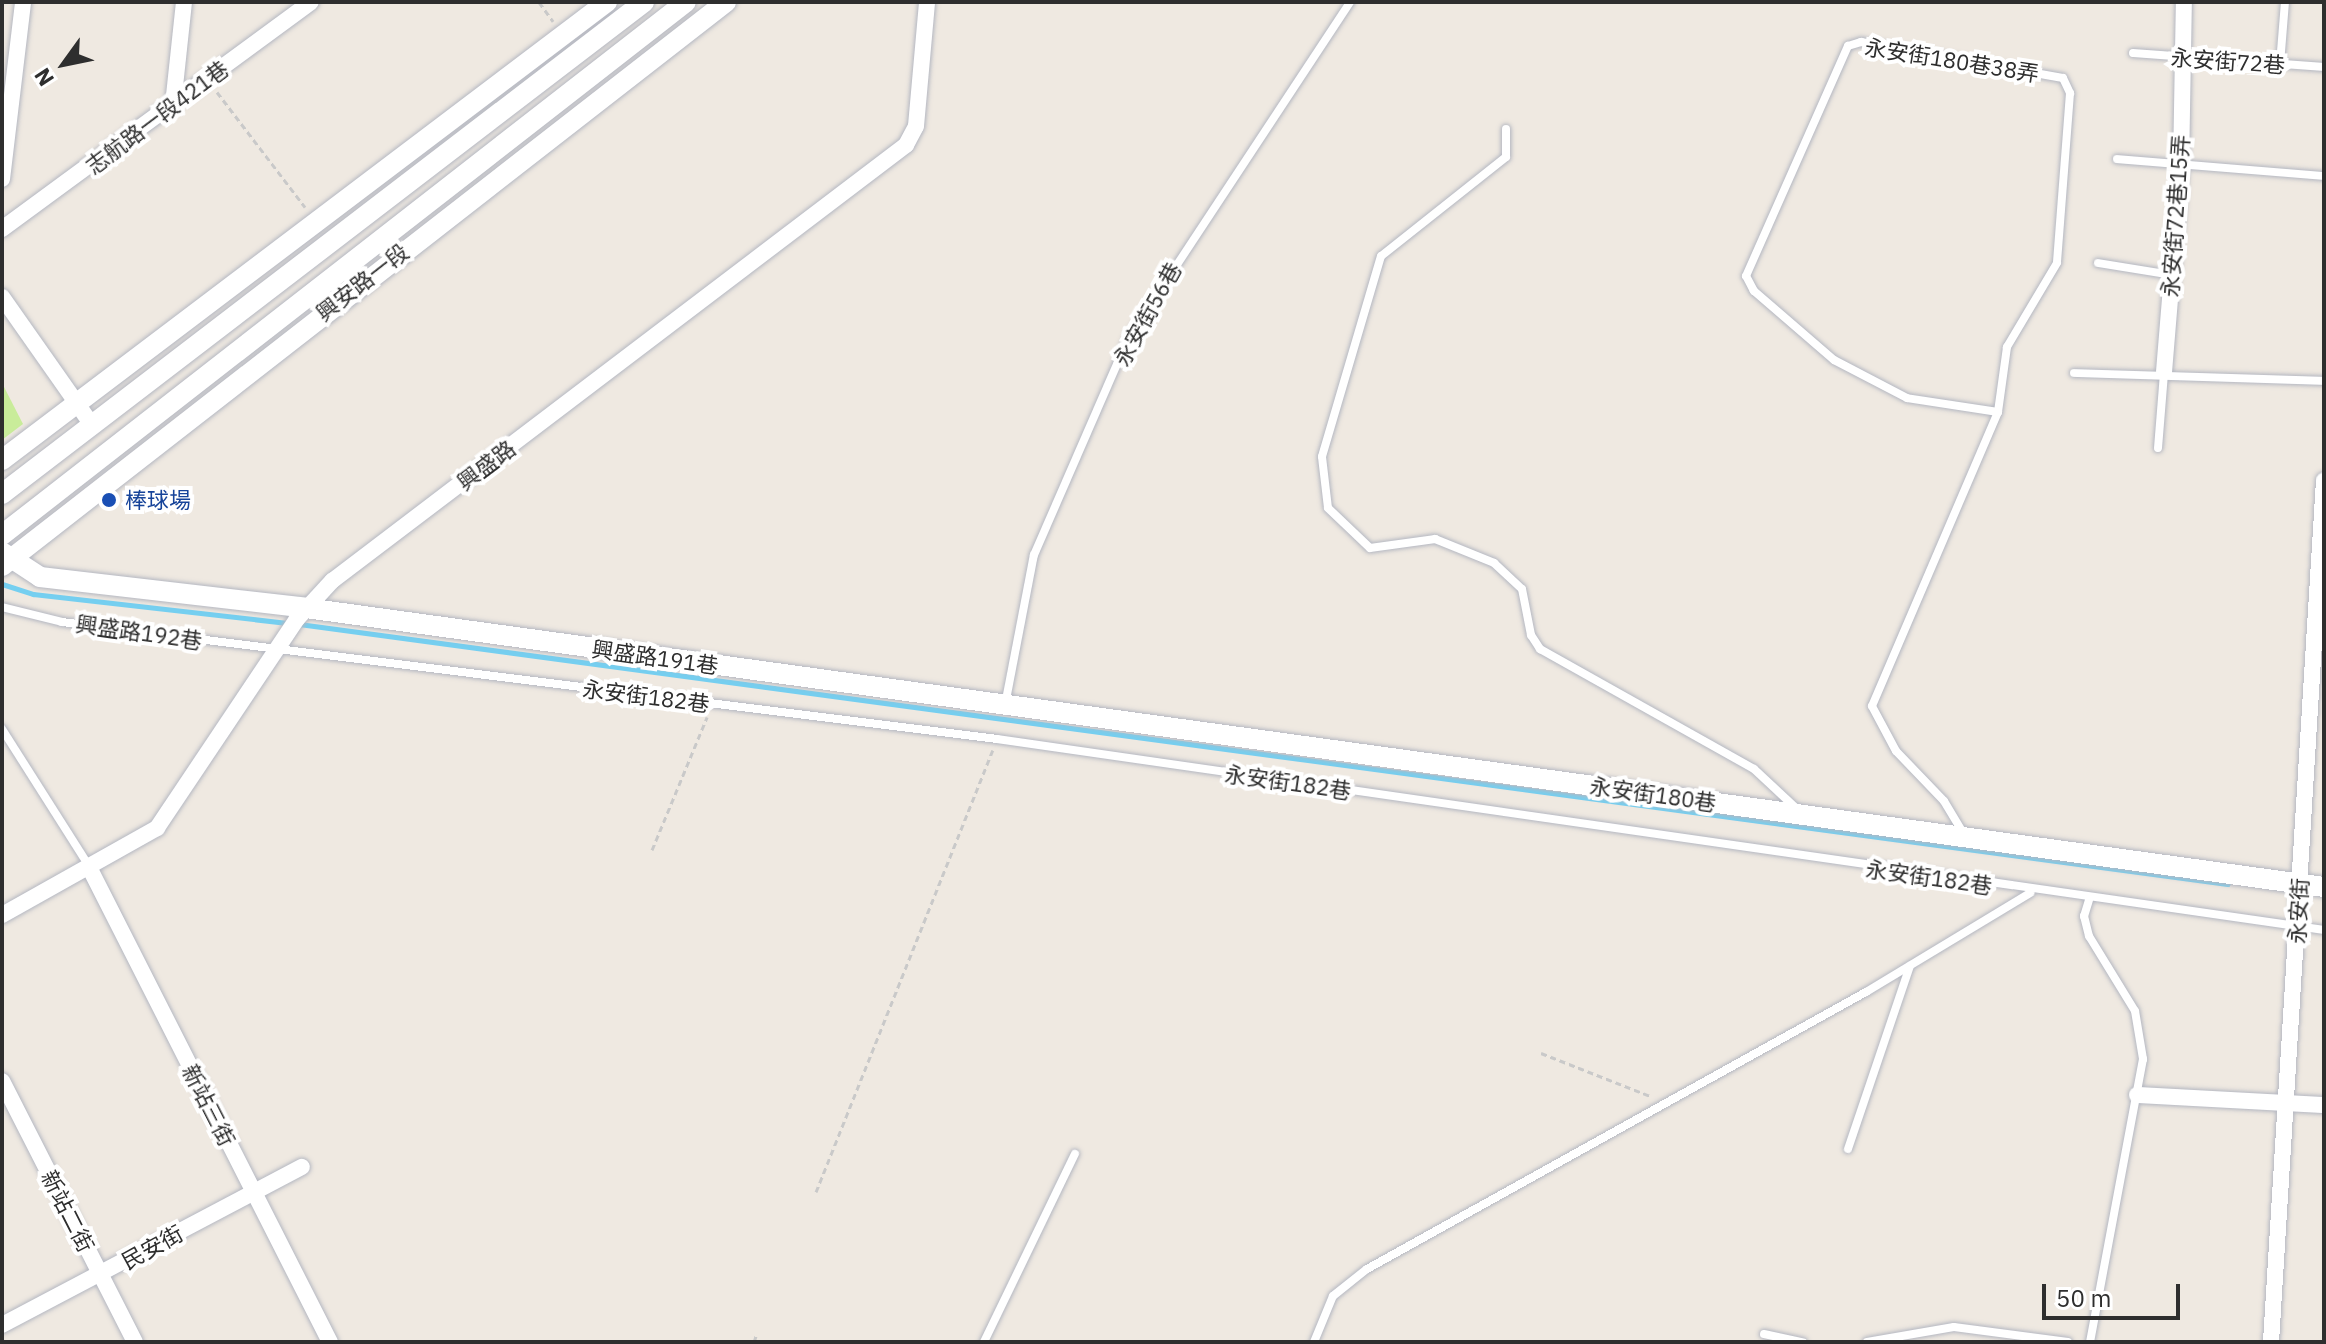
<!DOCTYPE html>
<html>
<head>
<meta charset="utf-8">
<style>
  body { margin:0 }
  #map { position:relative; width:2326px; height:1344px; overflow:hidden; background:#efe9e1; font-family:"IBM Plex Sans","Noto Sans TC",sans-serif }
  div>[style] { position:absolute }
  .pitch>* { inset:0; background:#c9ec9a }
  .stream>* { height:5px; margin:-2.5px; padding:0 2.5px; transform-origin:2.5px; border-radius:2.5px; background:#75cff0 }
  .path>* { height:3px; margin-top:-1.5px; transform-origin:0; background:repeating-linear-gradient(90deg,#c9c9c9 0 6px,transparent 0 10px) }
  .roads { filter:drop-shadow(0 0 2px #b4b7c1) drop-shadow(0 0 2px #b4b7c1) }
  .service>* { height:8px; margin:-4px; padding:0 4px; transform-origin:4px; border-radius:4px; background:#fff }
  .minor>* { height:16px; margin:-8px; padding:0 8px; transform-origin:8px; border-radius:8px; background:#fff }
  .tertiary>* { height:20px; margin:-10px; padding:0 10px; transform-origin:10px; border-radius:10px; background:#fff }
  .dots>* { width:22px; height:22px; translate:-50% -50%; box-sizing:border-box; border:4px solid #fff; border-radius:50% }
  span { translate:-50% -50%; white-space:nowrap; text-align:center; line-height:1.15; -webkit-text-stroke:8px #fff; paint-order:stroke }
  .street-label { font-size:22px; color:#2e2e2e }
  .transit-label { font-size:22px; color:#164399 }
  .left { translate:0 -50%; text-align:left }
  .frame { position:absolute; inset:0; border:4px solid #2e2e2e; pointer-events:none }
  .north { position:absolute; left:24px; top:24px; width:80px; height:80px; -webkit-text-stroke:6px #fff; paint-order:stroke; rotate:237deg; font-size:22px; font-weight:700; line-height:32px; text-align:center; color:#2e2e2e }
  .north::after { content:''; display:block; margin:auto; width:28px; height:36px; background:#2e2e2e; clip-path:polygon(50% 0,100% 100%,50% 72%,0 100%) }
  .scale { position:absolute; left:2042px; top:1284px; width:138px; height:36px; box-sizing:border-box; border:4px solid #2e2e2e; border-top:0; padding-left:10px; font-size:24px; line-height:28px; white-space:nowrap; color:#2e2e2e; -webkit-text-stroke:6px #fff; paint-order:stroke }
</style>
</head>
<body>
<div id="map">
  <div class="pitch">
    <i style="clip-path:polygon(2px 383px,23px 424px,2px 440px)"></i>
  </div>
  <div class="stream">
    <i style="left:2px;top:584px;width:33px;rotate:18deg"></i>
    <i style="left:33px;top:594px;width:258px;rotate:6.5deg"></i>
    <i style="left:299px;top:624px;width:1946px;rotate:7.68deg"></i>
  </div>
  <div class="path">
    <i style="left:539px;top:2px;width:24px;rotate:54deg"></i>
    <i style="left:217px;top:92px;width:145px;rotate:52.6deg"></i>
    <i style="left:652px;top:850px;width:144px;rotate:-67.5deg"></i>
    <i style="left:1541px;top:1053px;width:117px;rotate:21.5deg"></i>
    <i style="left:816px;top:1192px;width:476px;rotate:-68.2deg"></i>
    <i style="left:754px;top:1342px;width:9px;rotate:-72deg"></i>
  </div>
  <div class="roads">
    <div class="service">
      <i style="left:2133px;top:53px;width:192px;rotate:4.2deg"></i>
      <i style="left:2280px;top:64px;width:62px;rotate:-85.4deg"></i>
      <i style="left:1506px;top:129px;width:28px;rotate:90deg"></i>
      <i style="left:1506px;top:157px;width:159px;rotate:141.6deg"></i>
      <i style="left:1381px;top:256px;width:209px;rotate:106.4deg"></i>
      <i style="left:1322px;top:457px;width:51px;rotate:83.3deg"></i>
      <i style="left:1328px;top:508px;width:58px;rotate:43.6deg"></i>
      <i style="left:1370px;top:548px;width:66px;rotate:-7.9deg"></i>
      <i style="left:1435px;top:539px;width:64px;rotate:22.1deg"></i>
      <i style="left:1494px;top:563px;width:38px;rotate:43deg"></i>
      <i style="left:1522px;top:589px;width:47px;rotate:78.9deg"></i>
      <i style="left:1531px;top:635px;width:17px;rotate:57deg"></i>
      <i style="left:1540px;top:649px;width:245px;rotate:29.3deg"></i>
      <i style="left:1754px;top:769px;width:62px;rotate:43deg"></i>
      <i style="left:2117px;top:159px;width:208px;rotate:4.7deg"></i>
      <i style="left:2098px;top:263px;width:75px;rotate:9.2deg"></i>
      <i style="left:2074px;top:373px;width:250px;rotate:1.8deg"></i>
      <i style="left:2158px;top:448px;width:75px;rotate:-85.4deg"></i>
      <i style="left:2px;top:607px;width:62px;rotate:14deg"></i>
      <i style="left:62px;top:622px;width:942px;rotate:7.13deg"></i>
      <i style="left:997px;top:739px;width:1341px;rotate:8.19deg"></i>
      <i style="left:1005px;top:705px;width:153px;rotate:-79.1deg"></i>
      <i style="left:1034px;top:555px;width:236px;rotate:-66.5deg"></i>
      <i style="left:1128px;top:339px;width:404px;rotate:-56.6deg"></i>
      <i style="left:2px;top:729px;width:162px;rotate:57.6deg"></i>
      <i style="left:1965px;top:836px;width:41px;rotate:-121deg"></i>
      <i style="left:1944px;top:801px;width:69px;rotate:-133.8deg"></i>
      <i style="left:1896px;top:751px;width:51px;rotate:-118.1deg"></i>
      <i style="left:1872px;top:706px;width:320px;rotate:-66.8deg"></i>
      <i style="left:1998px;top:412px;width:92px;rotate:-171.3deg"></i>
      <i style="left:1907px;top:398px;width:82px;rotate:-152.5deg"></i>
      <i style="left:1834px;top:360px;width:106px;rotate:-139.2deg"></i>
      <i style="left:1754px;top:291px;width:17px;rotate:-118deg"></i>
      <i style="left:1746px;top:276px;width:252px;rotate:-66.1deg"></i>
      <i style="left:1848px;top:46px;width:14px;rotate:-17deg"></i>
      <i style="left:1861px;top:42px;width:205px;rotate:10.1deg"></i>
      <i style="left:2063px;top:78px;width:17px;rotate:65deg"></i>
      <i style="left:2070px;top:93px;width:170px;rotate:94.4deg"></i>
      <i style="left:2057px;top:263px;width:98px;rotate:120.8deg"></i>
      <i style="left:2007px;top:347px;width:66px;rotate:97.9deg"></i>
      <i style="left:2089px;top:900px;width:17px;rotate:107deg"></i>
      <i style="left:2084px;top:916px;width:21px;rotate:76deg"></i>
      <i style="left:2089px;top:936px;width:88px;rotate:58.5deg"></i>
      <i style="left:2135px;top:1011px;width:49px;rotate:80.5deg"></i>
      <i style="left:2143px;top:1059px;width:288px;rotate:100.6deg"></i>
      <i style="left:1848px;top:1149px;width:193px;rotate:-71.3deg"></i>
      <i style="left:1764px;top:1334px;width:40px;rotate:12deg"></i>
      <i style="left:984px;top:1342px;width:209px;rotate:-64.2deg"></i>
      <i style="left:1314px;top:1342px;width:50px;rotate:-67.6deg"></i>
      <i style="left:1333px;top:1296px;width:43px;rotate:-38.5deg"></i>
      <i style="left:1367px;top:1269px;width:571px;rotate:-29.04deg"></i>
      <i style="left:1866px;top:992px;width:192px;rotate:-31.1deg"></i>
      <i style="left:1867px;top:1342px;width:88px;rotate:-9.8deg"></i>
      <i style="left:1954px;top:1327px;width:115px;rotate:7.5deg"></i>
    </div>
    <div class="minor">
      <i style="left:173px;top:105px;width:104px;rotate:-83.9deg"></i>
      <i style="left:2px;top:179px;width:178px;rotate:-83.2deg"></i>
      <i style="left:2px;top:229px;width:383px;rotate:-36.3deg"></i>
      <i style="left:2px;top:297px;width:153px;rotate:54.9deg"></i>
      <i style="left:2164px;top:372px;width:206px;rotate:-85.3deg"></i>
      <i style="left:2181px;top:167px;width:165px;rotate:-89deg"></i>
      <i style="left:89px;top:867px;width:533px;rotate:63.1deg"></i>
      <i style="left:2px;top:915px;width:178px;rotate:-29.3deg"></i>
      <i style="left:157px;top:828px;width:252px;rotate:-56.2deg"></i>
      <i style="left:297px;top:619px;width:52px;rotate:-47.4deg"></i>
      <i style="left:332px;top:581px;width:721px;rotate:-37.22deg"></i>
      <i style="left:906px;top:145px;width:21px;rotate:-62deg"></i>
      <i style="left:916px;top:126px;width:124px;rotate:-84.9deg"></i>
      <i style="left:2px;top:1081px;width:293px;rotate:63deg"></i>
      <i style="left:2137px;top:1095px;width:187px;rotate:3.1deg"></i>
      <i style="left:2px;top:1325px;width:339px;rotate:-27.8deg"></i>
      <i style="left:2271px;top:1342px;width:863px;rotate:-86.48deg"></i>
    </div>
    <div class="tertiary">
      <i style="left:2px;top:460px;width:759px;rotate:-37.13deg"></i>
      <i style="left:2px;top:494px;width:809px;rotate:-37.46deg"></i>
      <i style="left:2px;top:535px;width:867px;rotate:-37.93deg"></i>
      <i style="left:2px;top:552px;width:45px;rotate:33.3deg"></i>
      <i style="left:40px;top:577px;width:268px;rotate:6.6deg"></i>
      <i style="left:306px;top:608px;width:2037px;rotate:7.87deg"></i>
      <i style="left:2px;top:566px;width:918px;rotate:-37.92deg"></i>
    </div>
  </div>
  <div class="dots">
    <i style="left:109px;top:500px;background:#1a4fb4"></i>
  </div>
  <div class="street-label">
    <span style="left:1952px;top:60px;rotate:9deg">永安街180巷38弄</span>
    <span style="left:2228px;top:61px;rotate:4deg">永安街72巷</span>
    <span style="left:157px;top:117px;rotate:-37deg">志航路一段421巷</span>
    <span style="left:2175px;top:216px;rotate:-86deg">永安街72巷15弄</span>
    <span style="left:362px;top:282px;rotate:-38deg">興安路一段</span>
    <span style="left:1147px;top:314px;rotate:-61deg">永安街56巷</span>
    <span style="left:486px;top:465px;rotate:-37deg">興盛路</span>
    <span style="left:139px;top:632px;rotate:8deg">興盛路192巷</span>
    <span style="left:655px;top:657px;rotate:8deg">興盛路191巷</span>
    <span style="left:646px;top:696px;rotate:7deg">永安街182巷</span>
    <span style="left:1288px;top:782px;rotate:8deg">永安街182巷</span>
    <span style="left:1653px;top:794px;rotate:8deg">永安街180巷</span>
    <span style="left:1929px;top:877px;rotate:8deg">永安街182巷</span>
    <span style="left:2298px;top:911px;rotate:-87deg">永安街</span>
    <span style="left:209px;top:1105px;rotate:63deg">新站三街</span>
    <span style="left:68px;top:1211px;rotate:63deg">新站二街</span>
    <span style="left:152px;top:1247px;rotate:-29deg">民安街</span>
  </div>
  <div class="transit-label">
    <span class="left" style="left:125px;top:500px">棒球場</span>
  </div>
  <div class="frame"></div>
  <div class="north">N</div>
  <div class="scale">50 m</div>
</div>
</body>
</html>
